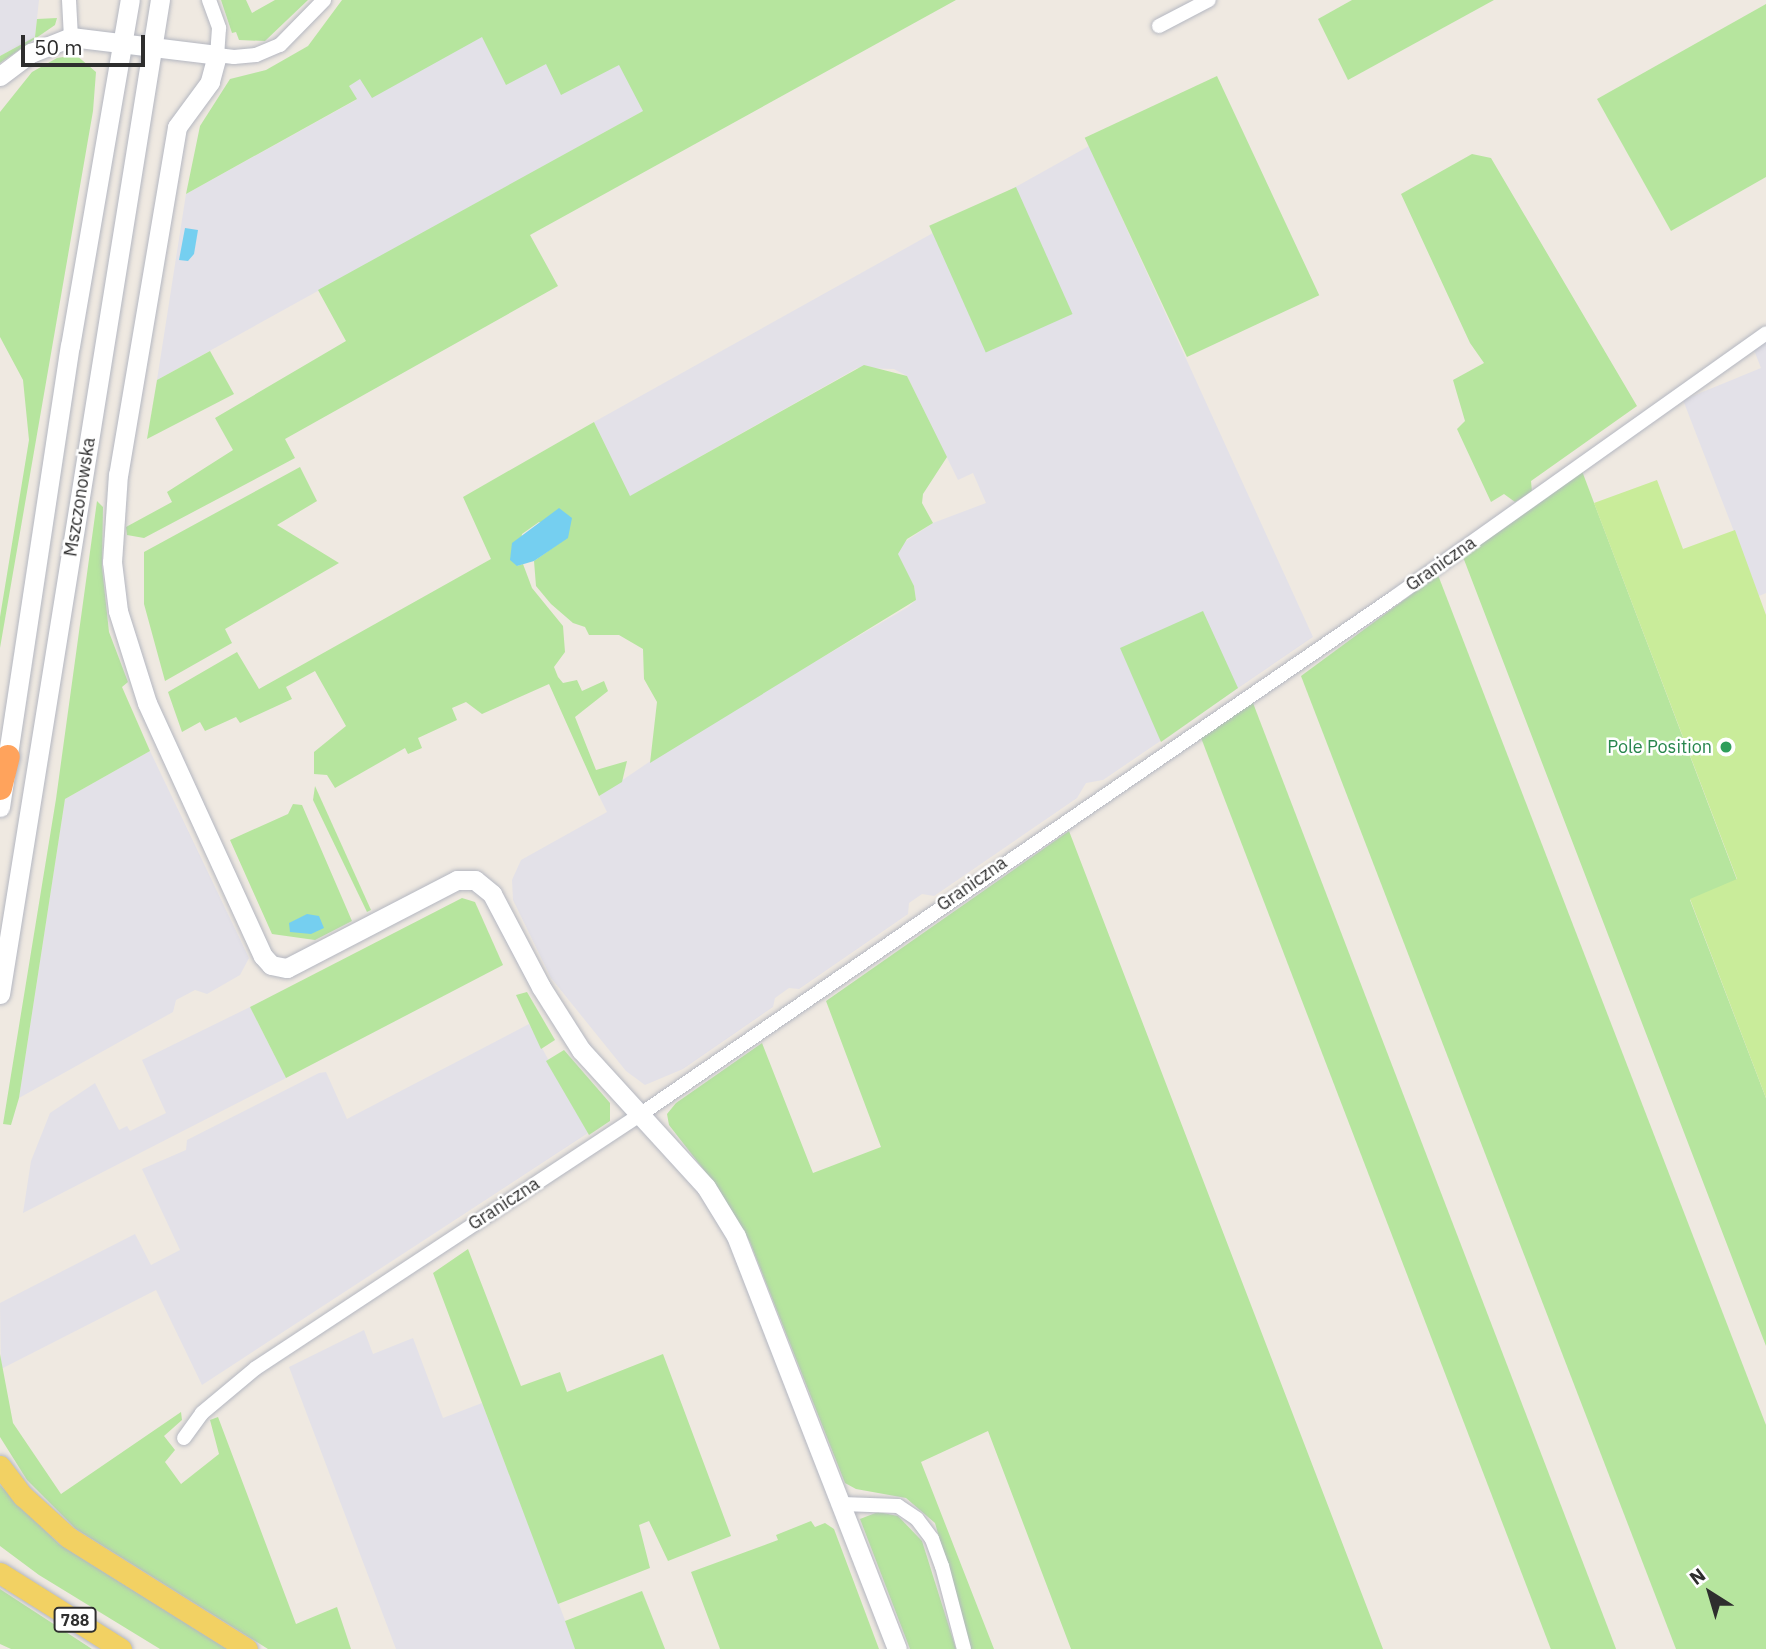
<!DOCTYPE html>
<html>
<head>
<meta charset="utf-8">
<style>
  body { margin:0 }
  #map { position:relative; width:1766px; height:1649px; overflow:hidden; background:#efe9e1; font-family:"IBM Plex Sans",sans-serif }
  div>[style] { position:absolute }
  .industrial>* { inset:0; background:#e3e1e8 }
  .green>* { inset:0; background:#b6e59e; transform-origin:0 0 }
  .pitch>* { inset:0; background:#c9ec9a }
  .water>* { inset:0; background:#75cff0 }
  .roads { filter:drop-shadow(0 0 2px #b4b7c1) drop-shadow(0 0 2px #b4b7c1) }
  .street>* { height:14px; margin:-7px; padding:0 7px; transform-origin:7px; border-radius:7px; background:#fff }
  .secondary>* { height:19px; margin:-9.5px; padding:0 9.5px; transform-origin:9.5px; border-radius:9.5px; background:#fff }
  .primary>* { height:21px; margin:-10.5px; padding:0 10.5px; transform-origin:10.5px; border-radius:10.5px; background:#f2d163 }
  .highway>* { height:24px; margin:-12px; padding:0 12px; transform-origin:12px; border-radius:12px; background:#ffa35c }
  .dots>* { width:19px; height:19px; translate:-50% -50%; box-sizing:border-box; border:4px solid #fff; border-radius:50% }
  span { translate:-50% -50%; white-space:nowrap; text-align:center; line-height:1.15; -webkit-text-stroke:5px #fff; paint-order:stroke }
  .shield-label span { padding:2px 5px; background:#fff; border:2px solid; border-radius:5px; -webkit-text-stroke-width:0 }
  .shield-label { font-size:16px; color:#2e2e2e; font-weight:700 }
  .street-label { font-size:18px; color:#2e2e2e }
  .leisure-label { font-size:18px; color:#27864d }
  .right { translate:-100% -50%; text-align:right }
  .north { position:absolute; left:1675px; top:1558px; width:70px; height:70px; -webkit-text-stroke:5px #fff; paint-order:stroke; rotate:323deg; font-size:19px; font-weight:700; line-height:28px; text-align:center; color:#2e2e2e }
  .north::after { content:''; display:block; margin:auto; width:24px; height:32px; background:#2e2e2e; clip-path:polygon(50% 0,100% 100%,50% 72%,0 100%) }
  .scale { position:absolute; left:21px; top:35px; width:124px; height:32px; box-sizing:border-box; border:4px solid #2e2e2e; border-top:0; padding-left:9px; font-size:21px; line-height:24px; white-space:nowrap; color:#2e2e2e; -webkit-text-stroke:5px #fff; paint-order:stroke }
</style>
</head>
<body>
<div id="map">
  <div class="industrial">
    <i style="clip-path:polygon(0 0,39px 0,35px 37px,0 56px)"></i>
    <i style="clip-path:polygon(771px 0,643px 111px,157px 380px,186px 194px,356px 100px,327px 45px)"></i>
    <i style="clip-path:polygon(1089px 146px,1313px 637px,1103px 780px,1086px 783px,1077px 798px,934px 896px,922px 894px,909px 903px,908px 914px,799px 989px,789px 988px,775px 998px,773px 1007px,683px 1069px,645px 1085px,626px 1071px,551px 978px,513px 900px,512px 880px,521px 860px,607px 812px,599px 796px,680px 741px,908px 607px,916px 600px,914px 586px,897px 555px,900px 545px,933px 523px,986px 503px,973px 473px,958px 480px,907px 376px,894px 369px,857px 368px,629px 497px,594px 422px)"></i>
    <i style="clip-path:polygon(1766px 342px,1766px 593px,1759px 596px,1683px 400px,1761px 368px,1754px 350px)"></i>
    <i style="clip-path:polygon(150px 751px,249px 958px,240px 975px,207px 994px,195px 990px,176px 1000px,173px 1012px,19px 1098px,65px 799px)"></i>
    <i style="clip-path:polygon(250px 1007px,286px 1078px,23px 1213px,31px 1161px,50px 1113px,95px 1083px,119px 1130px,127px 1126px,130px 1131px,166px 1113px,142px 1060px)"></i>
    <i style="clip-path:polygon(529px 1024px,588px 1133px,202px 1385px,156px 1290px,1px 1369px,0 1303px,135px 1234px,151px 1265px,180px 1250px,142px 1169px,186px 1150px,187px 1140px,319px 1073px,326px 1072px,347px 1119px)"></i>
    <i style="clip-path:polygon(364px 1330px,373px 1354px,413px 1338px,443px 1418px,482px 1403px,576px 1649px,396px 1649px,289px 1367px)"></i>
  </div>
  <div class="green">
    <i style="clip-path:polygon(221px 0,246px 0,252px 13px,275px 0,308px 0,265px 41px,239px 40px,236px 32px,232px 33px)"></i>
    <i style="clip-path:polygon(342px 0,956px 0,530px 235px,558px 286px,285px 439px,295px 458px,144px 538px,127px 535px,126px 527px,172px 502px,167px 492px,233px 450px,215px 418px,346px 341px,318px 290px,643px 111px,619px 65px,561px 95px,546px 64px,506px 85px,482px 37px,372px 98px,360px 79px,349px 86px,357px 99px,186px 194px,200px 126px,230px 79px,266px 70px,308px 46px)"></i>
    <i style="clip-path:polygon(1352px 0,1494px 0,1348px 80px,1318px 19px)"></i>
    <i style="clip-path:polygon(1766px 4px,1766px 177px,1671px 231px,1597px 99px)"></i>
    <i style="clip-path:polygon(57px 18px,55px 25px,0 63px,0 56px,35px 37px,37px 19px)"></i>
    <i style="clip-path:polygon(76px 55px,96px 72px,93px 111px,0 648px,0 617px,29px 440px,23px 380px,0 337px,0 112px,32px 72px,57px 58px)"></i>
    <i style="left:1217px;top:76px;width:242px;height:146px;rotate:65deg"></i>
    <i style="clip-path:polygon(1472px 154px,1491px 158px,1637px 406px,1531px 481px,1532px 492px,1515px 502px,1504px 494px,1491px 502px,1457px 429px,1465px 421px,1453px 380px,1484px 363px,1470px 343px,1401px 194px)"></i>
    <i style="left:1016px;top:187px;width:139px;height:95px;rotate:66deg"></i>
    <i style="clip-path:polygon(210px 351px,234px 394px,147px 439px,157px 380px)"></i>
    <i style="clip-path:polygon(864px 365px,907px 376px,947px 457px,923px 494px,922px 503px,933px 523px,907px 539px,898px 554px,914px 586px,916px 600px,650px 763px,657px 702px,644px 679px,643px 649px,619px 635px,589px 635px,585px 627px,573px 623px,551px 604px,536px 586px,534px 561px,568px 537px,539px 522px,522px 534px,517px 566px,523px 564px,532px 588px,563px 626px,565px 652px,554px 667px,558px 677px,563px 683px,577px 680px,582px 691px,604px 681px,608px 691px,575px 717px,596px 770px,627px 761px,622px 782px,599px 796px,549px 684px,482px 714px,466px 702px,452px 708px,457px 720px,418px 738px,422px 748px,408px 754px,405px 748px,335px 788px,327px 775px,314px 774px,314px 752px,346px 726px,315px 671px,286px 687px,292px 699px,240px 723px,236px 717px,205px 731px,200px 722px,182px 732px,168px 692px,237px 652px,259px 689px,491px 559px,463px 497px,594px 422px,630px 496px)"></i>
    <i style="clip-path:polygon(300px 467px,317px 501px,277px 525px,339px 563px,225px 629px,232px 643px,165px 681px,144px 604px,144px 552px)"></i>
    <i style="clip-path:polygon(1582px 471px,1737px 880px,1690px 900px,1766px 1098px,1766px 1346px,1463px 557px)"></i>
    <i style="clip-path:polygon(97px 501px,103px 507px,102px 567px,109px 632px,128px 682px,122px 687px,150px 751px,65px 799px,19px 1098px,11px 1125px,3px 1124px,56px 799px)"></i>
    <i style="clip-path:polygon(1438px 575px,1766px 1425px,1766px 1649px,1676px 1649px,1301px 676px)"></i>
    <i style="clip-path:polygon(1203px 611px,1238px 688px,1161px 742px,1120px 648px)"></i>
    <i style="left:1253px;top:703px;width:1013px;height:61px;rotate:69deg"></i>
    <i style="clip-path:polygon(315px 786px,371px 910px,367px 912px,313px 800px)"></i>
    <i style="clip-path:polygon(293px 804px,302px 805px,352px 921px,315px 940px,272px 934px,230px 840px,288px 814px)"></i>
    <i style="clip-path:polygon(1069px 831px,1383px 1649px,1071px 1649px,988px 1431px,921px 1462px,994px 1649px,971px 1649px,935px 1523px,906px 1498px,856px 1489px,845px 1483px,750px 1242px,718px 1188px,669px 1125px,667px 1114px,676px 1103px,762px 1043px,813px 1173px,881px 1147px,826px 1001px)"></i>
    <i style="clip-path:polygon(462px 898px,475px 902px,503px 965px,286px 1078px,250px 1007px)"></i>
    <i style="clip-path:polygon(527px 992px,555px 1040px,541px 1049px,516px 995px)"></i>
    <i style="clip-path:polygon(564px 1050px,610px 1103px,610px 1121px,589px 1135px,546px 1061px)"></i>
    <i style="clip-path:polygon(468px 1249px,521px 1386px,560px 1372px,567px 1392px,663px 1354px,731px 1536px,668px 1561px,649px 1521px,639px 1525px,650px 1568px,558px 1604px,433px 1273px)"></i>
    <i style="clip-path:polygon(0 1354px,13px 1423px,61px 1494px,181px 1412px,182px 1420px,164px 1436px,175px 1450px,165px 1462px,181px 1484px,219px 1454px,210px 1420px,218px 1417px,296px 1624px,337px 1607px,351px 1649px,268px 1649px,76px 1529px,27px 1480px,0 1437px)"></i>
    <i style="clip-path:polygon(0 1485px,59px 1544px,227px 1649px,160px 1649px,39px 1575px,0 1546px)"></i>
    <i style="clip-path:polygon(878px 1512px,898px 1516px,922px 1541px,956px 1649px,910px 1649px,860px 1519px)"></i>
    <i style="clip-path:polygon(811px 1521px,815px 1527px,825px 1523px,834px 1529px,879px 1649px,720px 1649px,691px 1572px,778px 1540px,776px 1535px)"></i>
    <i style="clip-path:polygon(0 1589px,6px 1593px,92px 1649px,11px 1649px,0 1644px)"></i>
    <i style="clip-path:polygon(642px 1591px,665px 1649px,575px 1649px,565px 1621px)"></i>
  </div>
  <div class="pitch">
    <i style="clip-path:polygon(1657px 480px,1683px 549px,1735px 530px,1766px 615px,1766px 1098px,1690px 899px,1737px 879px,1594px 503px)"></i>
  </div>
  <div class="water">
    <i style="clip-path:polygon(185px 228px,198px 230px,194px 254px,188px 261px,179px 260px)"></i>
    <i style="clip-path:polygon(559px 508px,572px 518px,568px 538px,534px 561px,517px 566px,510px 560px,512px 543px)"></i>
    <i style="clip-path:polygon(307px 914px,319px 916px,324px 928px,311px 934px,290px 932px,289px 923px)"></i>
  </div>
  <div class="roads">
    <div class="street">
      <i style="left:69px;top:0;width:37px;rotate:87deg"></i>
      <i style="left:209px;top:0;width:30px;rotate:70deg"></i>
      <i style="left:219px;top:28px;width:27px;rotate:94deg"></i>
      <i style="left:217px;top:55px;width:17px;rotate:7deg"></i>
      <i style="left:234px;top:57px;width:22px;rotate:-5deg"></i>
      <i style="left:256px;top:55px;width:26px;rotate:-23deg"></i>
      <i style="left:280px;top:45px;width:63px;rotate:-45.6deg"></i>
      <i style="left:1159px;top:26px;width:56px;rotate:-27.5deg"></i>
      <i style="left:184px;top:1438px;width:31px;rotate:-54deg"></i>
      <i style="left:202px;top:1413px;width:70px;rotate:-39.8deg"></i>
      <i style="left:256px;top:1368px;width:461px;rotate:-33.4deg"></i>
      <i style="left:641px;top:1114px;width:914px;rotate:-34.44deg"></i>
      <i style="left:1395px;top:597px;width:455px;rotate:-35.4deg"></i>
      <i style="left:842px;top:1504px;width:56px;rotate:2deg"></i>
      <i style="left:898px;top:1506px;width:23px;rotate:34deg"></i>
      <i style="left:917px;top:1519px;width:25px;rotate:53deg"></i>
      <i style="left:932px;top:1539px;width:29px;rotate:70deg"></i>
      <i style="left:942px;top:1566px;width:86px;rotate:75.2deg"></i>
    </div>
    <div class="secondary">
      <i style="left:0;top:76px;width:39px;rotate:-37deg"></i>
      <i style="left:31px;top:53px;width:43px;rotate:-21.8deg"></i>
      <i style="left:71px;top:37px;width:147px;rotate:7deg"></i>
      <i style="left:217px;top:55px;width:28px;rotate:105deg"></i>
      <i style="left:210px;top:82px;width:56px;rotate:126.3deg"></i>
      <i style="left:177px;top:127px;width:352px;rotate:99.6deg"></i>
      <i style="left:118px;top:474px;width:88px;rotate:93.9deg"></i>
      <i style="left:112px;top:562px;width:49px;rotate:83deg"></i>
      <i style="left:118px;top:611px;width:96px;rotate:72.5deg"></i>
      <i style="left:147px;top:703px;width:278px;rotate:65.4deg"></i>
      <i style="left:263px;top:956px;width:12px;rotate:48deg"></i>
      <i style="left:271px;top:965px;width:16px;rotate:11deg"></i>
      <i style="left:287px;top:968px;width:191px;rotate:-27.4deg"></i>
      <i style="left:457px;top:880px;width:18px"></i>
      <i style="left:475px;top:880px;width:22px;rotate:39deg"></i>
      <i style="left:492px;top:894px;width:105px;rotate:62.2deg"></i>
      <i style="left:541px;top:987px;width:75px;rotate:57.6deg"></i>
      <i style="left:581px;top:1050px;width:185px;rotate:47.6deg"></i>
      <i style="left:706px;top:1187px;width:57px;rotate:58.5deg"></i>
      <i style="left:736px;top:1236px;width:443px;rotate:68.7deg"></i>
      <i style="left:0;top:807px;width:466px;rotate:-81.4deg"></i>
      <i style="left:70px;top:346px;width:351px;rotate:-80.2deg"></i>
      <i style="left:0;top:994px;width:1007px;rotate:-80.86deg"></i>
    </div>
    <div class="primary">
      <i style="left:0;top:1466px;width:38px;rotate:53deg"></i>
      <i style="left:23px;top:1496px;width:61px;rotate:42.3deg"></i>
      <i style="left:68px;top:1537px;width:211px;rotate:32deg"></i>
      <i style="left:0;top:1573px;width:143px;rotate:32.1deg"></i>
    </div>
    <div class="highway">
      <i style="left:0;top:788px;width:32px;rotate:-76deg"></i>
    </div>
  </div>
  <div class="dots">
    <i style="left:1726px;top:747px;background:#2e9e5b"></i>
  </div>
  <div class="shield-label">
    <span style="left:75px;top:1620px">788</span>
  </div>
  <div class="street-label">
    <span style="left:80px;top:497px;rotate:-81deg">Mszczonowska</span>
    <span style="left:1441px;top:564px;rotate:-35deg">Graniczna</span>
    <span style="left:972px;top:884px;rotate:-35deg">Graniczna</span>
    <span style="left:504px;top:1204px;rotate:-33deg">Graniczna</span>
  </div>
  <div class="leisure-label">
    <span class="right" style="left:1712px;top:747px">Pole Position</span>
  </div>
  <div class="north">N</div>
  <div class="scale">50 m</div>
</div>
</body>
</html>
